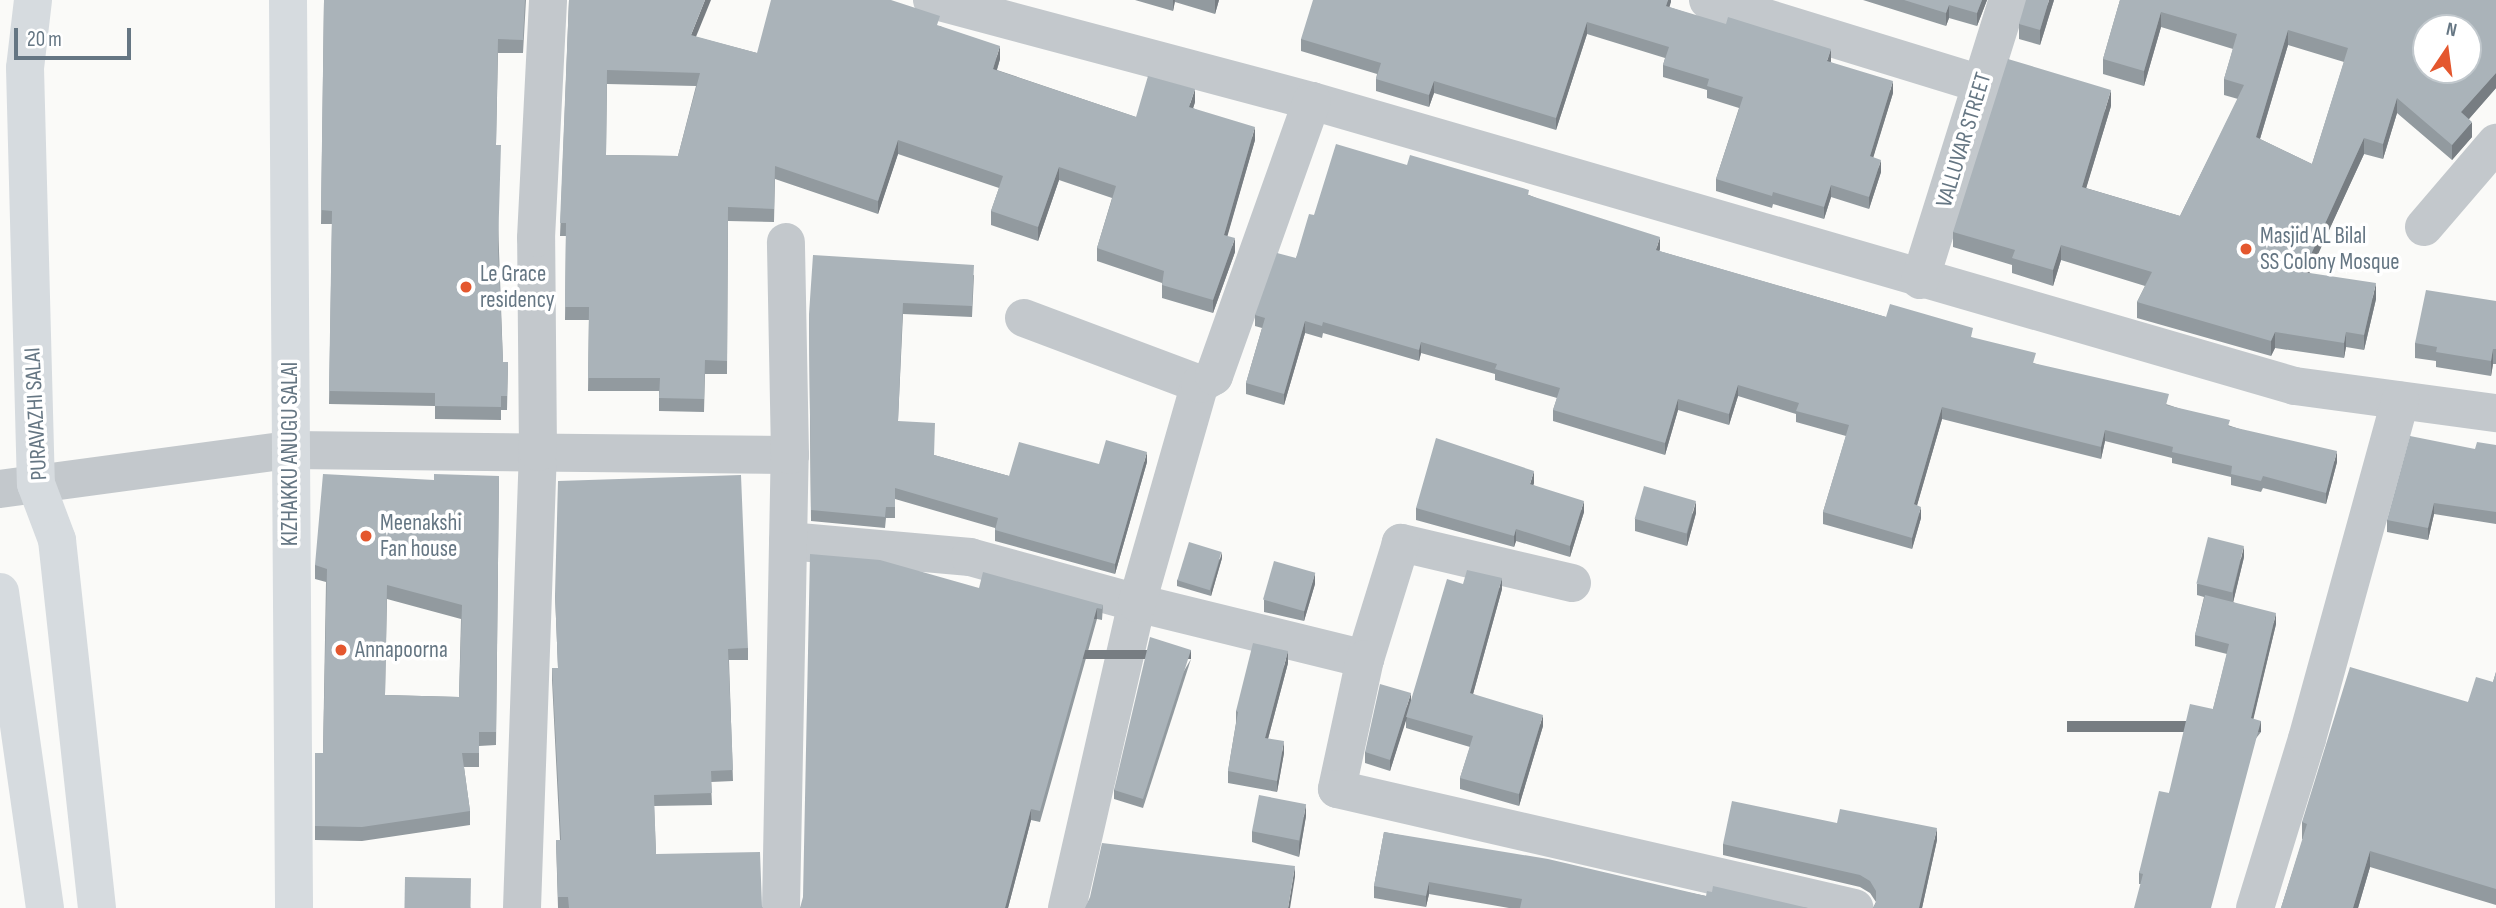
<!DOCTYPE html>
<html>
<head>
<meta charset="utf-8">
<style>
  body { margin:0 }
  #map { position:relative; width:2496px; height:908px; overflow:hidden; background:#fafaf8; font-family:"Sofia Sans Condensed",sans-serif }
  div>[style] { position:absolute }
  .street>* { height:38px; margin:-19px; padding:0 19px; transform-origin:19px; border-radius:19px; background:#c3c8cc }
  .secondary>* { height:38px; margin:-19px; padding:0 19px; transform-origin:19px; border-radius:19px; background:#d6dbdf }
  .primary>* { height:38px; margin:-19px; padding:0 19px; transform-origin:19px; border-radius:19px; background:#d6dbdf }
  .wall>* { inset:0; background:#929a9f }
  .shaded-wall>* { inset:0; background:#777d82; transform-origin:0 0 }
  .building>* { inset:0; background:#aab3b9; transform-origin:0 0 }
  .dots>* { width:19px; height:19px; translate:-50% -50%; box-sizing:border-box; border:4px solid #fff; border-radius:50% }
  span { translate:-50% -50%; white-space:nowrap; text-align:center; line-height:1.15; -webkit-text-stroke:7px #fff; paint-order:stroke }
  .street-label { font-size:23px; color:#657683 }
  .poi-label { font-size:23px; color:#657683 }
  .left { translate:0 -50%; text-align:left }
  .north { position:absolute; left:2412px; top:14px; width:70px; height:70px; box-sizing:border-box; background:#fff; border:2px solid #c1c8cd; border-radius:50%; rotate:13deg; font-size:19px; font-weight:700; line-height:28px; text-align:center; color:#657683 }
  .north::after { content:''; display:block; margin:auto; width:24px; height:32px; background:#e4572e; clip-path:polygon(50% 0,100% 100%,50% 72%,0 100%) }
  .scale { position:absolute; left:14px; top:28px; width:117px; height:32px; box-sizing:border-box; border:4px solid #657683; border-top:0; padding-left:9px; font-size:21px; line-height:24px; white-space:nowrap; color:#657683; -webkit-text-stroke:5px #fff; paint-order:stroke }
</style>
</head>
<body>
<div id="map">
  <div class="street">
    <i style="left:932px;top:0;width:393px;rotate:14.9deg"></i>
    <i style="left:1312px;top:101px;width:1023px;rotate:16.17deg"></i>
    <i style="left:2295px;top:386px;width:203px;rotate:7.7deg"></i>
    <i style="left:1708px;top:0;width:286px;rotate:17.1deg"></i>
    <i style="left:2424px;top:227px;width:111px;rotate:-49.4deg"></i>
    <i style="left:1920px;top:280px;width:294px;rotate:-72.6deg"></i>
    <i style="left:1024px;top:318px;width:188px;rotate:20.6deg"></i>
    <i style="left:0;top:489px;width:293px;rotate:-7.7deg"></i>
    <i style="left:290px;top:450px;width:500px;rotate:0.57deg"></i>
    <i style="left:788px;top:541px;width:183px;rotate:5deg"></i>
    <i style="left:970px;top:557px;width:173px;rotate:15.4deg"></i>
    <i style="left:1137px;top:603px;width:235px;rotate:13.8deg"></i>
    <i style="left:1572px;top:583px;width:176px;rotate:-166.8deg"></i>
    <i style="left:1401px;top:543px;width:121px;rotate:107.2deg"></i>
    <i style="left:1365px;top:659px;width:133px;rotate:102.2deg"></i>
    <i style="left:1337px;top:789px;width:531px;rotate:12.94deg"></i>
    <i style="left:522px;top:908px;width:456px;rotate:-88deg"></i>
    <i style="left:538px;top:452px;width:214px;rotate:-90.5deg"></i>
    <i style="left:536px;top:238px;width:238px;rotate:-87.1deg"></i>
    <i style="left:781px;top:908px;width:453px;rotate:-88.9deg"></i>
    <i style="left:790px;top:455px;width:213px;rotate:-91.1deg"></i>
    <i style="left:1067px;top:908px;width:313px;rotate:-77.1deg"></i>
    <i style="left:1137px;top:603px;width:228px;rotate:-74deg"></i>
    <i style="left:1200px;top:384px;width:16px;rotate:-30deg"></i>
    <i style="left:1214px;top:376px;width:292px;rotate:-70.4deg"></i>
    <i style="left:2255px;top:908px;width:177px;rotate:-72.9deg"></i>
    <i style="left:2307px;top:739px;width:351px;rotate:-74.6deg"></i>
  </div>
  <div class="secondary">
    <i style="left:288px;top:0;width:908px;rotate:89.62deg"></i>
  </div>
  <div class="primary">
    <i style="left:33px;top:0;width:68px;rotate:96.7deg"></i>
    <i style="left:25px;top:68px;width:416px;rotate:88.5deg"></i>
    <i style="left:36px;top:484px;width:60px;rotate:69.4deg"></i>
    <i style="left:57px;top:540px;width:370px;rotate:83.8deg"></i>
    <i style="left:0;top:592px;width:319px;rotate:81.9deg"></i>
  </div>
  <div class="wall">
    <i style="clip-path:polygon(324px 0,526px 0,523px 53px,498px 53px,496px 145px,499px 251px,503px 362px,508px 362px,507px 410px,501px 410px,501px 420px,435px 419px,435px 406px,329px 404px,332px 224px,321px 224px)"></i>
    <i style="clip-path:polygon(evenodd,569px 0,696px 37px,757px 53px,940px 26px,1000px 59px,997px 70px,1136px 117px,1195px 102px,1193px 108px,1255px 140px,1227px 236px,1235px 252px,1213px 313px,1162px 298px,1162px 283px,1097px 261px,1097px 248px,1112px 198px,1059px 180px,1038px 241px,991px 225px,991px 211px,999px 188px,898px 154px,878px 214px,775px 179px,774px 222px,728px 221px,727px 374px,705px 374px,704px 412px,659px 411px,659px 391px,588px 391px,589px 320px,565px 320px,566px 236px,560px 236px,569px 0,607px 84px,696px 86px,678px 156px,606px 155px,607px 84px)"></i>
    <i style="clip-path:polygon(1135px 0,1219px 0,1215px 14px,1175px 2px,1173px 11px)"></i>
    <i style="clip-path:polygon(1671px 0,1669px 7px,1831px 61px,1830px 62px,1893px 93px,1873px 157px,1881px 172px,1869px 209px,1831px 197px,1824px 219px,1773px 204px,1772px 208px,1716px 191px,1716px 179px,1739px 108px,1707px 98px,1707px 90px,1663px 77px,1663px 65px,1665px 58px,1587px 34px,1556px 130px,1434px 93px,1429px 107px,1376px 91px,1376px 79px,1377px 74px,1301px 51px,1301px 39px)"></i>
    <i style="clip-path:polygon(1863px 0,1987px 0,1977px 26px,1949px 18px,1946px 26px)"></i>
    <i style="clip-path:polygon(2054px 0,2040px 45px,2019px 39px,2019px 24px)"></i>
    <i style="clip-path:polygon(evenodd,2120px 0,2496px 0,2496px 88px,2469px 119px,2472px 137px,2452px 160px,2397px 113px,2383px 159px,2364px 154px,2309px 273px,2376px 299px,2364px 350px,2346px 347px,2344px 358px,2275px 348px,2271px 356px,2137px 318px,2137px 302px,2145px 286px,2061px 260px,2053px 286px,2012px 273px,2012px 265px,1953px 247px,1953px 232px,2111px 106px,2086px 188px,2180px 216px,2238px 99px,2224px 95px,2224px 79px,2233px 49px,2161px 27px,2144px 86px,2103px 74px,2103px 59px,2120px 0,2288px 45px,2344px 62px,2312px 164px,2260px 139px,2288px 45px)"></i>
    <i style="clip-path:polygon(1407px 165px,1529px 195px,1660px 249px,1659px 251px,1886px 317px,1973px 338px,2036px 364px,2169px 405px,2337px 462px,2326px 504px,2263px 488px,2261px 492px,2231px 485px,2231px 477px,2172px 463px,2172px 458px,2105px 441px,2101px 459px,1942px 419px,1917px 505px,1921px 518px,1912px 549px,1823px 524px,1823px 512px,1846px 436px,1796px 422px,1796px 414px,1738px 396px,1729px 425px,1678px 410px,1665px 455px,1553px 421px,1553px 410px,1557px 398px,1495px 380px,1495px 374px,1421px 353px,1419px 361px,1323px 333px,1322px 338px,1305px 333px,1284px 405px,1246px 394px,1246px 383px,1262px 328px,1255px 326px,1255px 315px,1296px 258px,1314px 215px)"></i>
    <i style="clip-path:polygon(974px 275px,972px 317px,903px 314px,898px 421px,934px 455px,1009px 476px,1099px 464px,1147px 462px,1115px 574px,995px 541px,995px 528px,895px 499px,895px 518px,886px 518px,885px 528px,811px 521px,809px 314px)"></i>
    <i style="clip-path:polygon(2496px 301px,2496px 364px,2493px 364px,2491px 376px,2436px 367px,2436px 361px,2415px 358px,2415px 343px)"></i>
    <i style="clip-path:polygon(2496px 445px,2496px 524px,2434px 514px,2428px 540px,2387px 532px,2387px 520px,2475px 449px)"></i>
    <i style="clip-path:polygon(evenodd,499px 476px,496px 745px,479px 746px,479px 767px,464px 767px,470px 811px,470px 825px,362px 841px,315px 840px,315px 753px,323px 753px,326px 582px,315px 579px,315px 565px,434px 480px,499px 476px,387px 599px,461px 619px,459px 697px,385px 695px,387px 599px)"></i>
    <i style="clip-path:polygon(1534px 483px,1533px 485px,1584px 512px,1570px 557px,1516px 541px,1514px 547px,1416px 520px,1416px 508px)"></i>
    <i style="clip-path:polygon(1696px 513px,1687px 546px,1635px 531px,1635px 519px)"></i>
    <i style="clip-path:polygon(2244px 557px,2233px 602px,2276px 624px,2253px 719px,2261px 732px,2141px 884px,2139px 884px,2139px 873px,2169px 793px,2213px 709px,2227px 654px,2195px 646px,2195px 635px,2204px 597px,2197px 595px,2197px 584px)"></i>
    <i style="clip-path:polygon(1222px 558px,1211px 596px,1177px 586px,1177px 580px)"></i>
    <i style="clip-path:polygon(1315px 584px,1304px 621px,1264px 612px,1264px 600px)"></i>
    <i style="clip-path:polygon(1463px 584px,1502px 589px,1473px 694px,1543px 726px,1519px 806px,1460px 789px,1460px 778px,1470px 747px,1406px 728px,1406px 719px,1390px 771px,1365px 763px,1365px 752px,1411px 702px)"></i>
    <i style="clip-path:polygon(979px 588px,1103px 605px,1102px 620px,1097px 619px,1040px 822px,1031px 820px,1008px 908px,800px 908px)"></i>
    <i style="clip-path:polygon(555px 594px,748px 648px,748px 660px,729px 660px,733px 781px,711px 782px,712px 805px,654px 806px,656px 854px,763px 908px,558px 908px,556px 840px,560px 840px,552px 680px,552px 668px,558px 668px)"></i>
    <i style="clip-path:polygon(1191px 659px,1143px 808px,1114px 799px,1114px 790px)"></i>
    <i style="clip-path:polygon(1288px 663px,1268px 739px,1284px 753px,1277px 792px,1228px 783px,1228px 771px,1236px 723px,1236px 711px)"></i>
    <i style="clip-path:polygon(2496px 672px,2496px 905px,2370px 867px,2358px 908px,2281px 908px,2303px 839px,2302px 839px,2302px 822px,2468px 702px,2493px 682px)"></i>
    <i style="clip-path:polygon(1306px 816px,1299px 857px,1252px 842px,1252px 831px)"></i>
    <i style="clip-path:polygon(1837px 823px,1937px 840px,1922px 908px,1873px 908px,1876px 902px,1870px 893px,1860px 887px,1723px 855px,1723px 844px)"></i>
    <i style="clip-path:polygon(1384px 832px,1706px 896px,1808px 908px,1509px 908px,1429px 894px,1426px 907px,1374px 898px,1374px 886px)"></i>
    <i style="clip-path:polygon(405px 877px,471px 908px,407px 908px)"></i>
  </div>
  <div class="shaded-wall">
    <i style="clip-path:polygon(705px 0,711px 0,691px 49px,691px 35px)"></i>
    <i style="clip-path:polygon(1173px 0,1175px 0,1173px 11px)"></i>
    <i style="clip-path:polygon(1215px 0,1219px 0,1215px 14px)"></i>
    <i style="clip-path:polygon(1668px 0,1671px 0,1671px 2px,1666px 18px,1666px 6px)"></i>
    <i style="clip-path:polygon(1982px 0,1987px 0,1977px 26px,1977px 13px)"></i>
    <i style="clip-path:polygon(2049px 0,2054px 0,2040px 45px,2040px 30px)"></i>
    <i style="clip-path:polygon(1949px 5px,1949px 18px,1946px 26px,1946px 13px)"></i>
    <i style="clip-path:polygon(2161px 12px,2161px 27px,2144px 86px,2144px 71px)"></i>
    <i style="clip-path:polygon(1587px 22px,1587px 34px,1556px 130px,1556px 118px)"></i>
    <i style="clip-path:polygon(2288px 30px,2288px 45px,2256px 152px,2256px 137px)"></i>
    <i style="clip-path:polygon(1000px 46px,1000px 59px,993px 82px,993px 69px)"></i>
    <i style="clip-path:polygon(1831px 49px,1831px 61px,1827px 74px,1827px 61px)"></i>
    <i style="clip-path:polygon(2496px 73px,2496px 88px,2461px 128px,2461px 112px)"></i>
    <i style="clip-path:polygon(1434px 81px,1434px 93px,1429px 107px,1429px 95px)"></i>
    <i style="clip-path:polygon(1893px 81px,1893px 93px,1870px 168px,1870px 156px)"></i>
    <i style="clip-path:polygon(1195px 89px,1195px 102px,1189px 121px,1189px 107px)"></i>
    <i style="clip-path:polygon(2111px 90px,2111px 106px,2082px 202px,2082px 187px)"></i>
    <i style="clip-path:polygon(2397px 98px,2397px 113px,2383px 159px,2383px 144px)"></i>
    <i style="clip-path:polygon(2472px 122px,2472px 137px,2452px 160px,2452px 145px)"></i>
    <i style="clip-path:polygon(1255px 127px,1255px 140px,1224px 248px,1224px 235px)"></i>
    <i style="clip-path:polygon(2364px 138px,2364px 154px,2303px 287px,2303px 272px)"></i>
    <i style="clip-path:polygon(898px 140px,898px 154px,878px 214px,878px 201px)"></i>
    <i style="clip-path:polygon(1881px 160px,1881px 172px,1869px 209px,1869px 197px)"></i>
    <i style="clip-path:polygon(1059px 167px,1059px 180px,1038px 241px,1038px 227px)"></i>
    <i style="clip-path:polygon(1831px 185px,1831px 197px,1824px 219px,1824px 207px)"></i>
    <i style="clip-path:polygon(1660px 237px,1660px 249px,1656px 261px,1656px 250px)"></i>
    <i style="clip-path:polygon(1235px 238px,1235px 252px,1213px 313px,1213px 300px)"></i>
    <i style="clip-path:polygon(2061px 245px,2061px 260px,2053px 286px,2053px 270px)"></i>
    <i style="clip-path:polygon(2376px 283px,2376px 299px,2364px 350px,2364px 335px)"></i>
    <i style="clip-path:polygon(1305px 321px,1305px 333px,1284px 405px,1284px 394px)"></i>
    <i style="clip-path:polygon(2275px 332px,2275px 348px,2271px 356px,2271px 341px)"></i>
    <i style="clip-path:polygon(2346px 332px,2346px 347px,2344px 358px,2344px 343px)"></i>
    <i style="clip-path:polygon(1421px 342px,1421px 353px,1419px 361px,1419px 350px)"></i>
    <i style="clip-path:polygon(2493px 349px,2493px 364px,2491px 376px,2491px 361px)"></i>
    <i style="clip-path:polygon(1738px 385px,1738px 396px,1729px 425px,1729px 414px)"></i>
    <i style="clip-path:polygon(1678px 399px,1678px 410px,1665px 455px,1665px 443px)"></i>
    <i style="clip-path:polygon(1942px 407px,1942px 419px,1914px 516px,1914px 504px)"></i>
    <i style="clip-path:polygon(2105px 430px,2105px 441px,2101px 459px,2101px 447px)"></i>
    <i style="clip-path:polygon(2337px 451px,2337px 462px,2326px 504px,2326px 493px)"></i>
    <i style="clip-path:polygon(1147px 452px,1147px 462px,1115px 574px,1115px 564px)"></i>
    <i style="clip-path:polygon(1534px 471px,1534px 483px,1530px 496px,1530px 484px)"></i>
    <i style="clip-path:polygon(1584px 501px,1584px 512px,1570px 557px,1570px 546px)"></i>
    <i style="clip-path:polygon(1696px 501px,1696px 513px,1687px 546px,1687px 535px)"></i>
    <i style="clip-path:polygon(2434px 503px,2434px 514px,2428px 540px,2428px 528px)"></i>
    <i style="clip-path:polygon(1921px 507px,1921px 518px,1912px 549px,1912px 538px)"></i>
    <i style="clip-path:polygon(1516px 529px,1516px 541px,1514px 547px,1514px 536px)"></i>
    <i style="clip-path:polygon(2244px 546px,2244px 557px,2233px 603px,2233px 592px)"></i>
    <i style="clip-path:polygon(1222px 552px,1222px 558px,1211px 596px,1211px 590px)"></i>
    <i style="clip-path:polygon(1315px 573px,1315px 584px,1304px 621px,1304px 610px)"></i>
    <i style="clip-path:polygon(1502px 578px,1502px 589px,1470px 705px,1470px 693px)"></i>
    <i style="left:1097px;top:608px;width:11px;height:211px;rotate:90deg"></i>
    <i style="clip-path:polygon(2276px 613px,2276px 624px,2251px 729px,2251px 718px)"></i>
    <i style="left:1191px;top:650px;width:9px;height:157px;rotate:90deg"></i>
    <i style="clip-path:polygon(1288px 651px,1288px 663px,1265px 750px,1265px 738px)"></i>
    <i style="clip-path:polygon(1411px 693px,1411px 705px,1390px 771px,1390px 760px)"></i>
    <i style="clip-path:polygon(1543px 715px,1543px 726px,1519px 806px,1519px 794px)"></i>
    <i style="left:2261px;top:721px;width:11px;height:194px;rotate:90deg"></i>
    <i style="clip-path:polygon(1284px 741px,1284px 753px,1277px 792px,1277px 781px)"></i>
    <i style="clip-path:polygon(1306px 804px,1306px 816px,1299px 857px,1299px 845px)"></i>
    <i style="clip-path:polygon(1031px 809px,1031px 820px,1008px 908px,1005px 908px)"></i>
    <i style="clip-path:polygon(1937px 828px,1937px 840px,1922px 908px,1919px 908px)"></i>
    <i style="clip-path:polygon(2370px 851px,2370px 867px,2358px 908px,2353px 908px)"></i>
    <i style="clip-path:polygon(1295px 866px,1295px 877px,1290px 908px,1288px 908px)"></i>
    <i style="clip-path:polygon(1429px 882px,1429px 894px,1426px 907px,1426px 896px)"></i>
  </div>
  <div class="building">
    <i style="clip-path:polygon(324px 0,525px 0,523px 40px,498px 39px,496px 145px,501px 145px,498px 246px,503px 362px,508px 362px,507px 396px,501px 396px,501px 407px,435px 406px,435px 393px,329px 391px,332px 211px,321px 210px)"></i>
    <i style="clip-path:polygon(evenodd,569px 0,705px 0,691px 35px,757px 53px,771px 0,891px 0,940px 16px,937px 25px,1000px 46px,993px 69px,1136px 117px,1148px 76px,1195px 89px,1189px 107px,1255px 127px,1224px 235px,1235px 238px,1213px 300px,1162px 285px,1164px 271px,1097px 248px,1116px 186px,1059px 167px,1038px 227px,991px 211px,1003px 176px,898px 140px,878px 201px,775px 166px,774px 209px,728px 207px,727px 361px,705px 360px,704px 399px,659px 398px,660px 378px,588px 378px,589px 307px,565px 307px,566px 223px,560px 223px,569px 0,607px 70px,700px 73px,678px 156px,606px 155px,607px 70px)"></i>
    <i style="clip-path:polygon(1313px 0,1668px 0,1666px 6px,1726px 24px,1728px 17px,1831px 49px,1827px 61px,1893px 81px,1870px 156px,1881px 160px,1869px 197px,1831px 185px,1824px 207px,1773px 192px,1772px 196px,1716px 179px,1743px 97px,1707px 86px,1709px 79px,1663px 65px,1669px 47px,1587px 22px,1556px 118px,1434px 81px,1429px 95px,1376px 79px,1381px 63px,1301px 39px)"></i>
    <i style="clip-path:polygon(1904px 0,1982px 0,1977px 13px,1949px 5px,1946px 13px)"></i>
    <i style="clip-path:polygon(2026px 0,2049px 0,2040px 30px,2019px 24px)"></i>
    <i style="clip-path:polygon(evenodd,2120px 0,2496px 0,2496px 73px,2461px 112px,2472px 122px,2452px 145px,2397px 98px,2383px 144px,2364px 138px,2303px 272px,2376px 283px,2364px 335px,2346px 332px,2344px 343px,2275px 332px,2271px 341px,2137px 302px,2152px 272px,2061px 245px,2053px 270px,2012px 258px,2015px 250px,1953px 232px,2008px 59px,2111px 90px,2082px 187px,2180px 216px,2244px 85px,2224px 79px,2237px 34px,2161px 12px,2144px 71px,2103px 59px,2120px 0,2426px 28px,2468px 28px,2468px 70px,2426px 70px,2426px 28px,2120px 0,2288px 30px,2348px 48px,2312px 164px,2256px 137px,2288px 30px)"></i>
    <i style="clip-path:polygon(1336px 144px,1407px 165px,1410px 155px,1529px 190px,1528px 195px,1660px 237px,1656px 250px,1886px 317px,1890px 304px,1973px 328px,1971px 337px,2036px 353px,2033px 363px,2169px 394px,2166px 405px,2230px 420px,2228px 426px,2337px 451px,2326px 493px,2263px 476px,2261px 481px,2231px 474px,2232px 466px,2172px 452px,2173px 447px,2105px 430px,2101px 447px,1942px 407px,1914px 504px,1921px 507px,1912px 538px,1823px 512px,1849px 425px,1796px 411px,1799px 403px,1738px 385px,1729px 414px,1678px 399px,1665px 443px,1553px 410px,1560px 388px,1495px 369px,1497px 364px,1421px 342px,1419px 350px,1323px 322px,1322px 326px,1305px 321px,1284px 394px,1246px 383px,1265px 318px,1255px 315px,1277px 253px,1296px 258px,1309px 214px,1314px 215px)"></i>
    <i style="clip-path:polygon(813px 255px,974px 265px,972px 306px,903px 303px,898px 421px,935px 423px,934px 455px,1009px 476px,1019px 442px,1099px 464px,1106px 440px,1147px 452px,1115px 564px,995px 530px,998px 518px,895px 488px,895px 507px,886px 507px,885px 517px,811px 510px,809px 314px)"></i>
    <i style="clip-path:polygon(2426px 290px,2496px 301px,2496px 349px,2493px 349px,2491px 361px,2436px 352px,2437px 347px,2415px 343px)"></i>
    <i style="clip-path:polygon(2410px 436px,2475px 449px,2477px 442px,2496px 445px,2496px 512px,2434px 503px,2428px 528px,2387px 520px)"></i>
    <i style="clip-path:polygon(1436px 438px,1534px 471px,1530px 484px,1584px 501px,1570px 546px,1516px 529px,1514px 536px,1416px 508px)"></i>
    <i style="clip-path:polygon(evenodd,323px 474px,434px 480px,434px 474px,499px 476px,496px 732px,479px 732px,479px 753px,462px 753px,470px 811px,362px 827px,315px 826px,315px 753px,323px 753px,327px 569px,315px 565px,323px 474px,387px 585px,462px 605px,459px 697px,385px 695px,387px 585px)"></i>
    <i style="clip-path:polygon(741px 475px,748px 648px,728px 649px,733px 770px,711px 771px,712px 793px,654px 795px,656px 854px,760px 852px,762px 907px,763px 908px,569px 908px,568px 897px,558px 897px,556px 840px,561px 840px,552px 668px,558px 668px,555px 594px,558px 481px)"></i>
    <i style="left:1644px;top:486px;width:54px;height:34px;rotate:16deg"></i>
    <i style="left:2208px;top:537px;width:37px;height:48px;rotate:14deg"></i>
    <i style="left:1189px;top:542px;width:34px;height:40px;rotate:17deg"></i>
    <i style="clip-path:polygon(810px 554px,880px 560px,979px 588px,983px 572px,1103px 605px,1102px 609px,1097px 608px,1040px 811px,1031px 809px,1005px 908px,800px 908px,803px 897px)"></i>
    <i style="left:1274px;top:561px;width:43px;height:40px;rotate:16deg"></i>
    <i style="clip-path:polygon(1467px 570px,1502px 578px,1470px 693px,1543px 715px,1519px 794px,1460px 778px,1473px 736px,1406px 717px,1447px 579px,1463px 584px)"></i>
    <i style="clip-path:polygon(2205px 595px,2276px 613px,2251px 718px,2261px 721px,2211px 908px,2134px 908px,2143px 874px,2139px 873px,2159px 791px,2169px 793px,2190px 704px,2213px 709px,2229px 644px,2195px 635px)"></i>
    <i style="clip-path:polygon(1150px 637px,1191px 650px,1143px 799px,1114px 790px)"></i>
    <i style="clip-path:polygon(1253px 643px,1288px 651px,1265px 738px,1284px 741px,1277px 781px,1228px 771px,1238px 712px,1236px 711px)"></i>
    <i style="clip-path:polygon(2350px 667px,2468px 702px,2476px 677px,2493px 682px,2496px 672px,2496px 889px,2370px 851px,2353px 908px,2281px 908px,2307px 824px,2302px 822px)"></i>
    <i style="clip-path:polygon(1380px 684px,1411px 693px,1390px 760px,1365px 752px)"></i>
    <i style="left:1259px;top:795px;width:48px;height:37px;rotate:11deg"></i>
    <i style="clip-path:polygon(1732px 801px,1837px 823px,1840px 809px,1937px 828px,1919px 908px,1873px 908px,1876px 902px,1876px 891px,1870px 881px,1860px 875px,1723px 844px)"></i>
    <i style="clip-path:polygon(1384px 832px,1548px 859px,1706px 896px,1707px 891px,1712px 892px,1713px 886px,1808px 908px,1520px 908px,1522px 899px,1429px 882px,1426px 896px,1374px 886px)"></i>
    <i style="clip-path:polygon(1102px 843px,1295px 866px,1288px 908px,1085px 908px,1090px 897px)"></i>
    <i style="left:405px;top:877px;width:66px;height:31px;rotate:1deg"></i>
  </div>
  <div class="dots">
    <i style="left:2246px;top:249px;background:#e4572e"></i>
    <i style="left:466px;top:287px;background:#e4572e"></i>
    <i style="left:366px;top:536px;background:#e4572e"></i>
    <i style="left:341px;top:650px;background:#e4572e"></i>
  </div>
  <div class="street-label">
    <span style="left:1964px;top:140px;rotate:-73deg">VALLUVAR STREET</span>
    <span style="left:36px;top:414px;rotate:-93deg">PURAVAZHI SALAI</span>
    <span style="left:290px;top:454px;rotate:-90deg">KIZHAKKU ANUGU SALAI</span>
  </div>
  <div class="poi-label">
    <span class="left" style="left:2260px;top:249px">Masjid AL Bilal<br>SS Colony Mosque</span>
    <span class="left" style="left:480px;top:287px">Le Grace<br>residency</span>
    <span class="left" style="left:380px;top:536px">Meenakshi<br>Fan house</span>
    <span class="left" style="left:355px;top:650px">Annapoorna</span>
  </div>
  <div class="north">N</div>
  <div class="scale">20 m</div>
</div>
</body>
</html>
